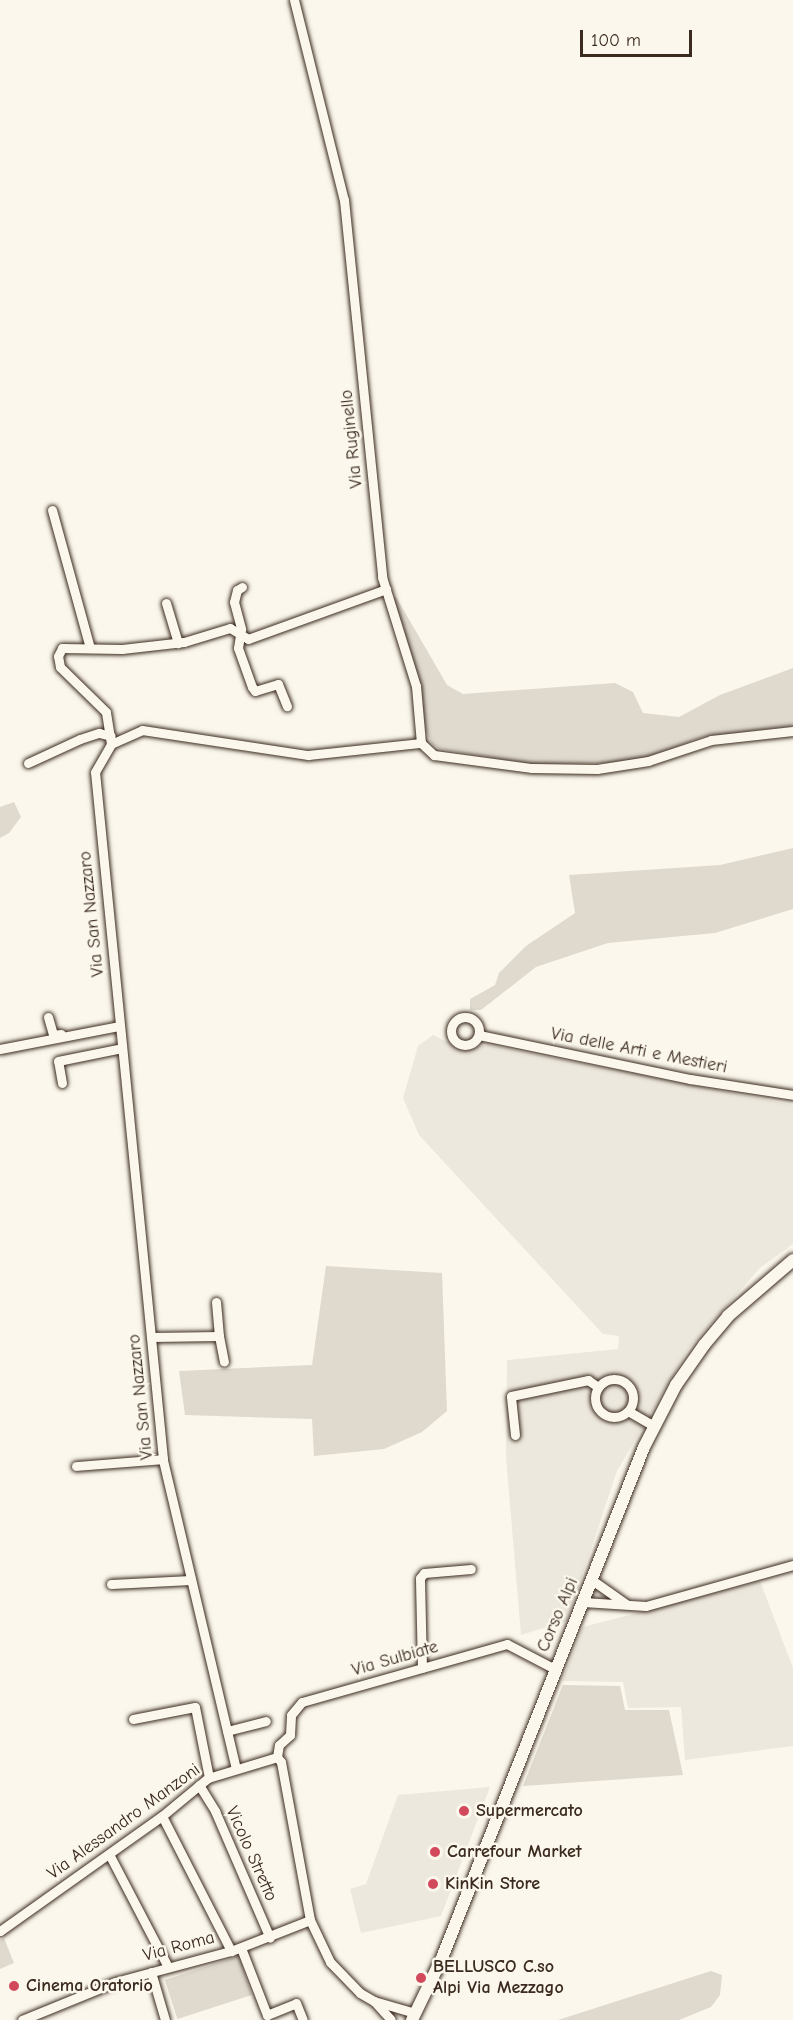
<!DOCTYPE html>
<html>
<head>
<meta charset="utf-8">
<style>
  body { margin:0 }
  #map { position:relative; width:793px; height:2020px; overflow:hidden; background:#fbf7ec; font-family:"Comic Neue",sans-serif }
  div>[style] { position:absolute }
  .built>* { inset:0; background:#ede8dd }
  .green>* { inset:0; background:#dfd9ce; transform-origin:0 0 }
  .roads { filter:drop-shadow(0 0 2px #3b2a1e) drop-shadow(0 0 2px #3b2a1e) }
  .minor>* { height:9px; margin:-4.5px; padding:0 4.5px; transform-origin:4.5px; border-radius:4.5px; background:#fbf7ec }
  .minor>.ring { margin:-4.5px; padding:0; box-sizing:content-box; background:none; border:9px solid #fbf7ec; border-radius:50% }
  .major>* { height:12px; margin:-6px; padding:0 6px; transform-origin:6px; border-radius:6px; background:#fbf7ec }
  .dots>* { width:16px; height:16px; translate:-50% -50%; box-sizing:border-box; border:3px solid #fbf7ec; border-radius:50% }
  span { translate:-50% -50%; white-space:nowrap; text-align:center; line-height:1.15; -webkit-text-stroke:5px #fbf7ec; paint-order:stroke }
  .street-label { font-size:18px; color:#3b2a1e }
  .poi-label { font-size:18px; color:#3b2a1e; font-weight:700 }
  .left { translate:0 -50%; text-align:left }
  .scale { position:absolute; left:580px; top:30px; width:112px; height:27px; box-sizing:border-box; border:3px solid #3b2a1e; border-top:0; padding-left:8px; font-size:18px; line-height:21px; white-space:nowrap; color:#3b2a1e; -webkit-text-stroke:4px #fbf7ec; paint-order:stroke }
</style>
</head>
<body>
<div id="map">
  <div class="built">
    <i style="clip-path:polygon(433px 1035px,462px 1049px,488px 1045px,793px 1105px,793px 1244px,760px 1268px,689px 1348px,617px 1471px,567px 1621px,521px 1635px,506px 1457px,507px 1360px,618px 1349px,619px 1336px,603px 1334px,419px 1135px,403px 1098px,418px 1046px)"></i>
    <i style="clip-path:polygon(760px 1581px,793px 1668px,793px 1746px,685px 1760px,681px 1707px,628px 1708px,623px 1682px,562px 1681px,583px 1627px)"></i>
    <i style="clip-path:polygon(490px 1787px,441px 1916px,361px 1933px,350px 1889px,366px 1884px,398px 1795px)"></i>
  </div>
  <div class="green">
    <i style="clip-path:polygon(396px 597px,447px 685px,463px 694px,615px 683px,633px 692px,643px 713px,679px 717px,720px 695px,793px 668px,793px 726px,702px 737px,648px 757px,614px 763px,532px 764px,440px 749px,432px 744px,426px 731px,419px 686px,391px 598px)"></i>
    <i style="clip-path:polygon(14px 802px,21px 817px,9px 833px,0 838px,0 807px)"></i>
    <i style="clip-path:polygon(793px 848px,793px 909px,715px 933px,608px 943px,536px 967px,481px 1010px,470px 1010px,470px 999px,495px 985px,499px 973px,526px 946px,575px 913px,569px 875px,720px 865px)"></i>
    <i style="clip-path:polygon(326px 1266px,442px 1273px,447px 1411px,422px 1432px,384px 1449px,314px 1456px,312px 1419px,185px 1415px,179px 1371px,312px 1365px)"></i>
    <i style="clip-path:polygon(563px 1685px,620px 1686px,625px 1710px,669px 1710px,683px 1775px,523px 1786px)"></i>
    <i style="clip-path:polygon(4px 1938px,14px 1963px,0 1969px,0 1940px)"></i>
    <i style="left:239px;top:1956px;width:41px;height:78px;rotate:72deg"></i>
    <i style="clip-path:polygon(711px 1971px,722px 1975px,720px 1995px,711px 2007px,679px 2020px,558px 2020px)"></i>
  </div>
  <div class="roads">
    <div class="minor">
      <i style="left:294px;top:0;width:206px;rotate:76deg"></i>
      <i style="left:344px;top:200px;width:379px;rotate:84.2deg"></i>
      <i style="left:382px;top:577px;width:114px;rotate:72.7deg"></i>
      <i style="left:416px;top:686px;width:57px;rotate:85deg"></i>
      <i style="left:52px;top:510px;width:143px;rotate:74.6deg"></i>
      <i style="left:242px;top:587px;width:6px;rotate:149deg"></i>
      <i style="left:237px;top:590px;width:12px;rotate:104deg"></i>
      <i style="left:234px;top:602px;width:28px;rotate:75deg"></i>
      <i style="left:241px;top:629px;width:19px;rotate:99deg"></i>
      <i style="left:238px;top:648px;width:41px;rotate:70.3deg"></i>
      <i style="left:252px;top:687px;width:5px;rotate:53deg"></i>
      <i style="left:255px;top:691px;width:24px;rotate:-17deg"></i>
      <i style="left:278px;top:684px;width:24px;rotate:68deg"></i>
      <i style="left:166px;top:603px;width:42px;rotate:73.3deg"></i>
      <i style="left:421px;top:743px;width:18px;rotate:43deg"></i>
      <i style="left:434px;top:755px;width:99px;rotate:7.6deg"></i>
      <i style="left:532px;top:768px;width:65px;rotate:0.9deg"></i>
      <i style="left:597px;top:769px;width:52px;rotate:-8.9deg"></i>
      <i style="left:648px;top:761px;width:66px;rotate:-18.4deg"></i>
      <i style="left:711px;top:740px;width:82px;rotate:-6.3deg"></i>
      <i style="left:111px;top:744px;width:32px;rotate:-99deg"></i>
      <i style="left:106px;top:712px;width:64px;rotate:-135.6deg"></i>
      <i style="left:60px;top:667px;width:11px;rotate:-100deg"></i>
      <i style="left:58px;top:656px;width:9px;rotate:-63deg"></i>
      <i style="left:62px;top:648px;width:60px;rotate:1deg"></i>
      <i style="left:122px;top:649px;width:62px;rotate:-6.4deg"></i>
      <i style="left:184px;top:642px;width:48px;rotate:-16.9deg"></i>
      <i style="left:230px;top:628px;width:21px;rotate:31deg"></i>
      <i style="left:248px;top:639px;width:147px;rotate:-19.9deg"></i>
      <i style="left:28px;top:763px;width:57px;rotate:-24.8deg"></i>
      <i style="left:80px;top:739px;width:20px;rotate:-18deg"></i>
      <i style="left:99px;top:733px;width:12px;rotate:14deg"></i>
      <i class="ring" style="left:451px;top:1017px;width:19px;height:19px"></i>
      <i style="left:48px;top:1017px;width:19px;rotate:74deg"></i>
      <i style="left:53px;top:1035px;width:8px;rotate:-7deg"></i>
      <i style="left:479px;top:1035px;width:216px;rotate:11.8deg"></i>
      <i style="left:690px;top:1079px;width:104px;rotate:8.8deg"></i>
      <i style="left:0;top:1049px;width:122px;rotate:-10.9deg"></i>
      <i style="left:62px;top:1083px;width:22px;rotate:-100deg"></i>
      <i style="left:58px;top:1061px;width:65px;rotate:-11.5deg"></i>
      <i style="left:216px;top:1302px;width:34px;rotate:85deg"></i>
      <i style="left:152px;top:1337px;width:67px;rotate:-0.9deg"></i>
      <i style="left:219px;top:1336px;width:26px;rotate:79deg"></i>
      <i class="ring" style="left:595px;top:1379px;width:29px;height:29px"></i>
      <i style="left:628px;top:1411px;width:30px;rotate:30deg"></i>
      <i style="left:515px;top:1435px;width:39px;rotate:-96deg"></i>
      <i style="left:511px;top:1396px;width:79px;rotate:-11.7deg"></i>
      <i style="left:588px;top:1380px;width:12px;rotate:35deg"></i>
      <i style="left:76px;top:1466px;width:87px;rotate:-4.6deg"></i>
      <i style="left:592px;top:1580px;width:42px;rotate:35.2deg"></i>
      <i style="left:111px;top:1584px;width:80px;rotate:-2.9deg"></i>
      <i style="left:583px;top:1602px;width:63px;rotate:3.6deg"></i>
      <i style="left:646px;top:1606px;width:153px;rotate:-15.6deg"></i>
      <i style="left:422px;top:1668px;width:90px;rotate:-91.3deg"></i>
      <i style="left:420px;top:1578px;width:6px;rotate:-51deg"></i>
      <i style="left:424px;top:1573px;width:47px;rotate:-4.9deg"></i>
      <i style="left:133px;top:1719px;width:63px;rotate:-11deg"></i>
      <i style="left:195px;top:1707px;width:72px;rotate:78.8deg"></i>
      <i style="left:227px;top:1731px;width:40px;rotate:-14.4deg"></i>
      <i style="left:277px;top:1757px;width:12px;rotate:-81deg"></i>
      <i style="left:279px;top:1745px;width:15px;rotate:-42deg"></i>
      <i style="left:290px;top:1735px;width:20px;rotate:-87deg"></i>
      <i style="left:291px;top:1715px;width:17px;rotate:-50deg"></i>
      <i style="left:302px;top:1702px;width:213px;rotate:-15.8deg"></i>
      <i style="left:507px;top:1644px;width:54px;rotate:27.5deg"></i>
      <i style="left:277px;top:1757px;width:6px;rotate:51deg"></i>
      <i style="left:281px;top:1762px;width:161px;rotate:79.6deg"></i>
      <i style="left:310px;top:1920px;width:47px;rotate:64.5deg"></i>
      <i style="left:330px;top:1962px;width:43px;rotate:45.9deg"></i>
      <i style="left:360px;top:1993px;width:16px;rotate:30deg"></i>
      <i style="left:374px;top:2001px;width:43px;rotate:16.3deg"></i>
      <i style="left:236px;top:1769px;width:318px;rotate:-103.3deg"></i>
      <i style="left:163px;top:1459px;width:690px;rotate:-95.65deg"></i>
      <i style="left:95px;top:772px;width:32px;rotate:-60deg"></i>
      <i style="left:111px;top:744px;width:34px;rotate:-24deg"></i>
      <i style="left:142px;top:730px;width:168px;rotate:8.6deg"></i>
      <i style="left:308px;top:755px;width:114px;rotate:-6.1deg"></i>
      <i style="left:199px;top:1785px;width:31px;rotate:58deg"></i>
      <i style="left:215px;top:1811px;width:138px;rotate:66.6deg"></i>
      <i style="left:162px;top:1816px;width:152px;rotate:62.9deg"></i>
      <i style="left:109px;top:1854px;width:127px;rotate:62.4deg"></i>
      <i style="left:0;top:1931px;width:199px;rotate:-35.4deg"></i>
      <i style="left:162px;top:1816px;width:60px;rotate:-39.6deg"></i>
      <i style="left:208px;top:1778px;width:72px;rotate:-16.9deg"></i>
      <i style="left:241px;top:1948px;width:72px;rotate:68.8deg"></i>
      <i style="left:267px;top:2015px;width:31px;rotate:-22deg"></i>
      <i style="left:296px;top:2003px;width:18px;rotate:68deg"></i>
      <i style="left:151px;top:1972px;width:50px;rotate:73.7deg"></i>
      <i style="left:374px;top:2001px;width:25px;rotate:48deg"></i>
      <i style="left:22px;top:2020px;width:100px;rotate:-22.2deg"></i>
      <i style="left:115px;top:1982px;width:120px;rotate:-15deg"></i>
      <i style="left:231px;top:1951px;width:85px;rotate:-21.4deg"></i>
    </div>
    <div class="major">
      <i style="left:412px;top:2020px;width:69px;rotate:-64.2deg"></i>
      <i style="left:442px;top:1958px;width:549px;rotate:-68.43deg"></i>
      <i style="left:644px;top:1447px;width:70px;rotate:-62.7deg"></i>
      <i style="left:676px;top:1385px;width:49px;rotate:-55deg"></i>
      <i style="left:704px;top:1345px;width:38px;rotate:-50deg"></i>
      <i style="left:728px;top:1316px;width:86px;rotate:-40.7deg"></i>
    </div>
  </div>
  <div class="dots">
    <i style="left:464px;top:1811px;background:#d1495b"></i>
    <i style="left:435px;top:1852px;background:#d1495b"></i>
    <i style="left:433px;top:1884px;background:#d1495b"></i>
    <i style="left:421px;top:1978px;background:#d1495b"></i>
    <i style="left:14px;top:1986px;background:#d1495b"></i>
  </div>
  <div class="street-label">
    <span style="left:352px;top:439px;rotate:-96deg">Via Ruginello</span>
    <span style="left:92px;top:914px;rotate:-96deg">Via San Nazzaro</span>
    <span style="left:639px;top:1051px;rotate:11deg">Via delle Arti e Mestieri</span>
    <span style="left:141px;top:1397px;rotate:-96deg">Via San Nazzaro</span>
    <span style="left:558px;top:1615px;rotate:-67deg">Corso Alpi</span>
    <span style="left:395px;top:1659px;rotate:-16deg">Via Sulbiate</span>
    <span style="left:124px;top:1822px;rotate:-36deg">Via Alessandro Manzoni</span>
    <span style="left:251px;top:1854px;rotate:66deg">Vicolo Stretto</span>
    <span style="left:179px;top:1947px;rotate:-15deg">Via Roma</span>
  </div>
  <div class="poi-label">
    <span class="left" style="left:476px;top:1811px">Supermercato</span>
    <span class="left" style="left:447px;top:1852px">Carrefour Market</span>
    <span class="left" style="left:445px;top:1884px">KinKin Store</span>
    <span class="left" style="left:433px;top:1978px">BELLUSCO C.so<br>Alpi Via Mezzago</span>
    <span class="left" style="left:26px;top:1986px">Cinema Oratorio</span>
  </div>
  <div class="scale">100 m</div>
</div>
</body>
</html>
